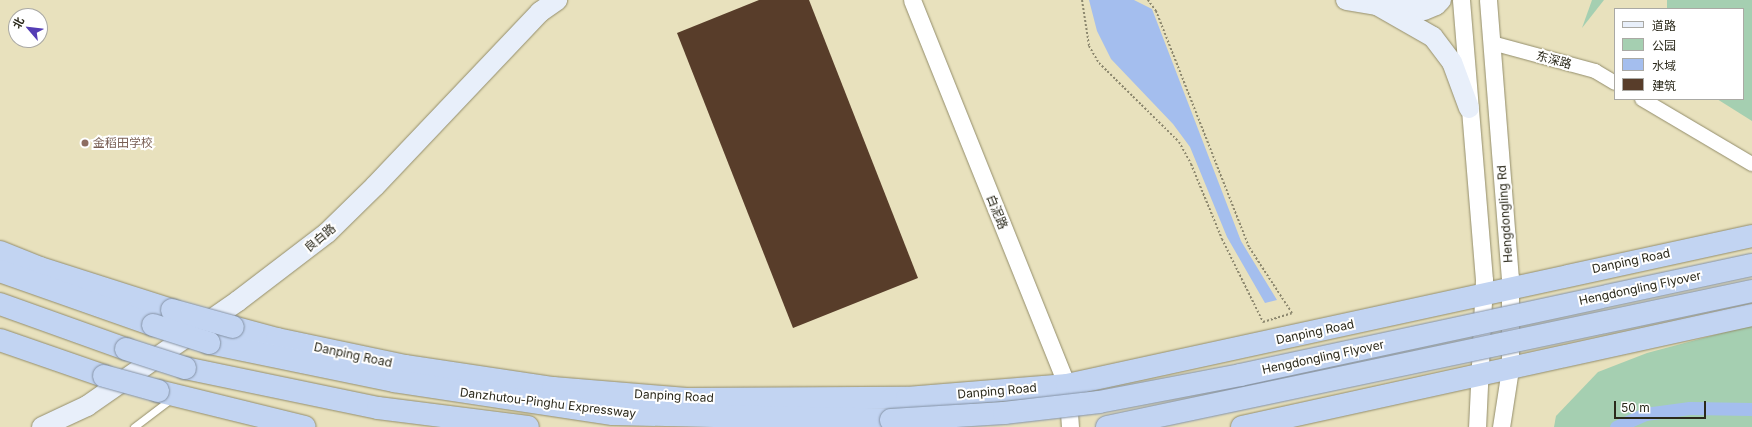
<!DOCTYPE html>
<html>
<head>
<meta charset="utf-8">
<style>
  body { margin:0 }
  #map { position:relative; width:1752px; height:427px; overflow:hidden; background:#e8e1bd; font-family:Inter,"Noto Sans SC",sans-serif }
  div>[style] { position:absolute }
  .green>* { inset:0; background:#a5cfb1 }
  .water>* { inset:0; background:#a4beee }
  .canal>* { height:13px; margin:-6.5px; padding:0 6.5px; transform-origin:6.5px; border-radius:6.5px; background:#a4beee }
  .building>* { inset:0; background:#583d2a }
  .path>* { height:2px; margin-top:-1px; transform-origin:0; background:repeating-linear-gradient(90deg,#8d886f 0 2px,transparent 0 4px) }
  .roads { filter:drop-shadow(0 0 1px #938d6b) drop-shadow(0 0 1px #938d6b) }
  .service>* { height:7px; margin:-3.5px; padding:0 3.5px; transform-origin:3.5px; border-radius:3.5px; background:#fff }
  .minor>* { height:14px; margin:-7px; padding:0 7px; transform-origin:7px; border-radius:7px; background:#fff }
  .tertiary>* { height:17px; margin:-8.5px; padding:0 8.5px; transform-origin:8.5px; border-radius:8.5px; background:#fff }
  .secondary>* { height:20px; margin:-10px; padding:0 10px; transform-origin:10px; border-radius:10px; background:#e8effa }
  .trunk>* { height:22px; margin:-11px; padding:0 11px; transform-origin:11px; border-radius:11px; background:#c2d4f2 }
  .bridges { filter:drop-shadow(0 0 1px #8391a5) drop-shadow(0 0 1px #8391a5) }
  .trunk-bridge>* { height:22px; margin:-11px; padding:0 11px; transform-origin:11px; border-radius:11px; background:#c2d4f2 }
  .dots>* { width:11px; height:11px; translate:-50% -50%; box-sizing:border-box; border:2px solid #fff; border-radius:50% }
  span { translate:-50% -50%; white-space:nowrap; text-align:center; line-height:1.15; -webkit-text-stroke:4px #fff; paint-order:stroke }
  .street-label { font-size:12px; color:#2b291b }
  .education-label { font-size:12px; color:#785e54 }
  .left { translate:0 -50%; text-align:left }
  .legend { position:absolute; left:1614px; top:8px; width:130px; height:92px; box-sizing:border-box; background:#fff; border:1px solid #aaa9a4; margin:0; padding:5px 7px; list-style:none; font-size:12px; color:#2b291b }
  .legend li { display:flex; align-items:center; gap:8px; height:20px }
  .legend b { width:20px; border:1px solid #aaa9a4 }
  .north { position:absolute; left:8px; top:8px; width:40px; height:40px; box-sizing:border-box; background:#fff; border:1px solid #aaa9a4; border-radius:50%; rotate:298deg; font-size:11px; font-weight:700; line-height:16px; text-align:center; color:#2b291b }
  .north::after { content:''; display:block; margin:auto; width:14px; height:18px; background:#543db5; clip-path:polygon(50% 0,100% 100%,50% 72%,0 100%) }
  .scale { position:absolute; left:1614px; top:401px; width:92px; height:18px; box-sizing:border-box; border:2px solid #2b291b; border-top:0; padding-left:5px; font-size:12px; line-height:14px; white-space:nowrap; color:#2b291b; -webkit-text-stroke:3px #fff; paint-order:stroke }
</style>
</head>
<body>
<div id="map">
  <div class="green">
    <i style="clip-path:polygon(1592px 0,1604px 0,1582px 28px)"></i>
    <i style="clip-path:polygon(1667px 0,1752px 0,1752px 121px,1717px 99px,1743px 99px,1743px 9px,1667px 9px)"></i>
    <i style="clip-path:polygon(1752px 325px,1752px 427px,1554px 427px,1556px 416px,1598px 372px,1647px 353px)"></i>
  </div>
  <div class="water">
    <i style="clip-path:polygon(1089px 0,1134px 0,1152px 9px,1241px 241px,1277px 300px,1265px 303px,1227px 237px,1190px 147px,1173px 124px,1111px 59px,1097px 31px)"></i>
  </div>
  <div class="canal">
    <i style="left:1616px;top:427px;width:32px;rotate:-24deg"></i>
    <i style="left:1645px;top:414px;width:45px;rotate:-7.6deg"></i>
    <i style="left:1690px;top:408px;width:62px;rotate:0.9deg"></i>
  </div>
  <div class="building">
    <i style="clip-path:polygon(759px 0,809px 0,918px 278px,793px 328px,677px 33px)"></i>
  </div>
  <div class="path">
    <i style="left:1082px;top:0;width:47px;rotate:81.3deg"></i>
    <i style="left:1089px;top:46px;width:20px;rotate:60deg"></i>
    <i style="left:1099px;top:63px;width:112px;rotate:44.6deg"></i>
    <i style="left:1179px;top:142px;width:25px;rotate:61deg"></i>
    <i style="left:1191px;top:164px;width:81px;rotate:67.5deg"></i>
    <i style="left:1222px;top:239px;width:93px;rotate:63.7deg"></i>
    <i style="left:1263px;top:322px;width:30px;rotate:-17deg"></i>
    <i style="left:1292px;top:313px;width:79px;rotate:-123.1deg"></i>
    <i style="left:1249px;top:247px;width:254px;rotate:-111.5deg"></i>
    <i style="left:1156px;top:11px;width:14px;rotate:-126deg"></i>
  </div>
  <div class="roads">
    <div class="service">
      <i style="left:134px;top:427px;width:48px;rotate:-37.3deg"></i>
    </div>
    <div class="minor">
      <i style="left:1492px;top:43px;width:107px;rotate:15.2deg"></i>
      <i style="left:1595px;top:71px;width:23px;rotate:31deg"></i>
      <i style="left:1642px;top:99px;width:128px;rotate:30.6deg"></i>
    </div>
    <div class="tertiary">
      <i style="left:912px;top:0;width:415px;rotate:68.1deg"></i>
      <i style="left:1067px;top:385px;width:42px;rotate:85.9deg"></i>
      <i style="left:1461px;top:0;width:281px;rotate:85.3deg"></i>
      <i style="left:1484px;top:280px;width:147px;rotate:92.7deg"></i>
      <i style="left:1488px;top:0;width:278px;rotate:85.5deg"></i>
      <i style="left:1510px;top:277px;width:92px;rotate:90deg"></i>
      <i style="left:1510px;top:369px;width:59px;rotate:98.8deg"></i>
    </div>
    <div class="secondary">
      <i style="left:1346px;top:0;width:56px;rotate:9.3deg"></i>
      <i style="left:1401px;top:9px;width:23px;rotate:2deg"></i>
      <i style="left:1424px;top:10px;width:13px;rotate:-23deg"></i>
      <i style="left:1436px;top:5px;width:7px;rotate:-45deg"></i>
      <i style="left:1377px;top:5px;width:64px;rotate:29.7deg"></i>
      <i style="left:1433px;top:37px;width:31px;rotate:53deg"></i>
      <i style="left:1452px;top:62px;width:49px;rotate:69.7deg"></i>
      <i style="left:42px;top:427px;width:50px;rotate:-25deg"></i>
      <i style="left:87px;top:406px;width:184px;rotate:-34.8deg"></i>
      <i style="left:238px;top:301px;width:112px;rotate:-37.4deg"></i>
      <i style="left:327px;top:233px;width:67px;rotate:-44.4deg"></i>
      <i style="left:375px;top:186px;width:240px;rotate:-46.5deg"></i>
      <i style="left:540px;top:12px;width:21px;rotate:-35deg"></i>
    </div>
    <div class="trunk">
      <i style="left:0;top:252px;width:43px;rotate:21.8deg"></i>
      <i style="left:40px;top:268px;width:139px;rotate:17.7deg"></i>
      <i style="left:0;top:271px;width:162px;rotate:19.4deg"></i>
      <i style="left:0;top:304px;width:134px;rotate:19.7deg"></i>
      <i style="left:233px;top:327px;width:46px;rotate:15.3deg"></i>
      <i style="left:277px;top:339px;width:131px;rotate:11.9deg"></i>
      <i style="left:405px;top:366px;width:150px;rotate:8.5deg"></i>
      <i style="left:553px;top:388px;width:134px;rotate:4.7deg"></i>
      <i style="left:687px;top:399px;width:220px;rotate:-0.3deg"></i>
      <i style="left:907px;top:398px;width:161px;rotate:-4.6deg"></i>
      <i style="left:1067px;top:385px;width:701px;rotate:-12.27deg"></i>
      <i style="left:0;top:340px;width:110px;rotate:19.1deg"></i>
      <i style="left:209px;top:343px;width:189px;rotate:11.6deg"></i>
      <i style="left:394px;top:381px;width:221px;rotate:8.6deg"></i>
      <i style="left:613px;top:414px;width:278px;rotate:1.2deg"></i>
      <i style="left:185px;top:368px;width:197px;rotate:11.7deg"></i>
      <i style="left:378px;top:408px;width:151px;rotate:7.2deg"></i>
      <i style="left:158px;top:391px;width:151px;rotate:13.8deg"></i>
      <i style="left:1242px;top:427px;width:522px;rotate:-12.39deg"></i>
    </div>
  </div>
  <div class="bridges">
    <div class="trunk-bridge">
      <i style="left:172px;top:310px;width:63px;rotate:15.6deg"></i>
      <i style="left:153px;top:325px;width:59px;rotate:17.8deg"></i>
      <i style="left:126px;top:349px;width:62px;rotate:17.9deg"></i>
      <i style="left:104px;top:376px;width:56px;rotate:15.5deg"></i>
      <i style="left:891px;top:420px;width:113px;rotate:-3.5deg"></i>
      <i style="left:1004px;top:413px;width:96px;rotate:-6.6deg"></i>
      <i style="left:1099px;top:402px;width:144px;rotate:-10.8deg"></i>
      <i style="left:1240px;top:375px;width:523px;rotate:-12.15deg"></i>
      <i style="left:1107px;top:427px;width:659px;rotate:-11.91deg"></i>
    </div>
  </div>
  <div class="dots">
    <i style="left:85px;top:143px;background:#8d6e63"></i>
  </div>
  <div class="street-label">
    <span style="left:1554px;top:60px;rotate:15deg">东深路</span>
    <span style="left:997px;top:212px;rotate:68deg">白泥路</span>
    <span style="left:1505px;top:214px;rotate:-94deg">Hengdongling Rd</span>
    <span style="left:320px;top:238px;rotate:-40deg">良白路</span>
    <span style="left:1631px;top:261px;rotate:-12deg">Danping Road</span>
    <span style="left:1640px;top:288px;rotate:-12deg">Hengdongling Flyover</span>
    <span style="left:1315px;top:332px;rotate:-12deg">Danping Road</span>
    <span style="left:353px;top:355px;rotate:12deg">Danping Road</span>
    <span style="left:1323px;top:357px;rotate:-12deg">Hengdongling Flyover</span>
    <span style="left:997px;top:391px;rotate:-5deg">Danping Road</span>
    <span style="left:674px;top:396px;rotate:3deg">Danping Road</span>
    <span style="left:548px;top:403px;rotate:7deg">Danzhutou-Pinghu Expressway</span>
  </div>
  <div class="education-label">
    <span class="left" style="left:93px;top:143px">金稻田学校</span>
  </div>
  <ul class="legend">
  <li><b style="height:5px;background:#e8effa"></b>道路</li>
  <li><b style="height:11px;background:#a5cfb1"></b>公园</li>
  <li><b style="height:11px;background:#a4beee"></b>水域</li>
  <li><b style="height:11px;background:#583d2a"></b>建筑</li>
  </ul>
  <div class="north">北</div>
  <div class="scale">50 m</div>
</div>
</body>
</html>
